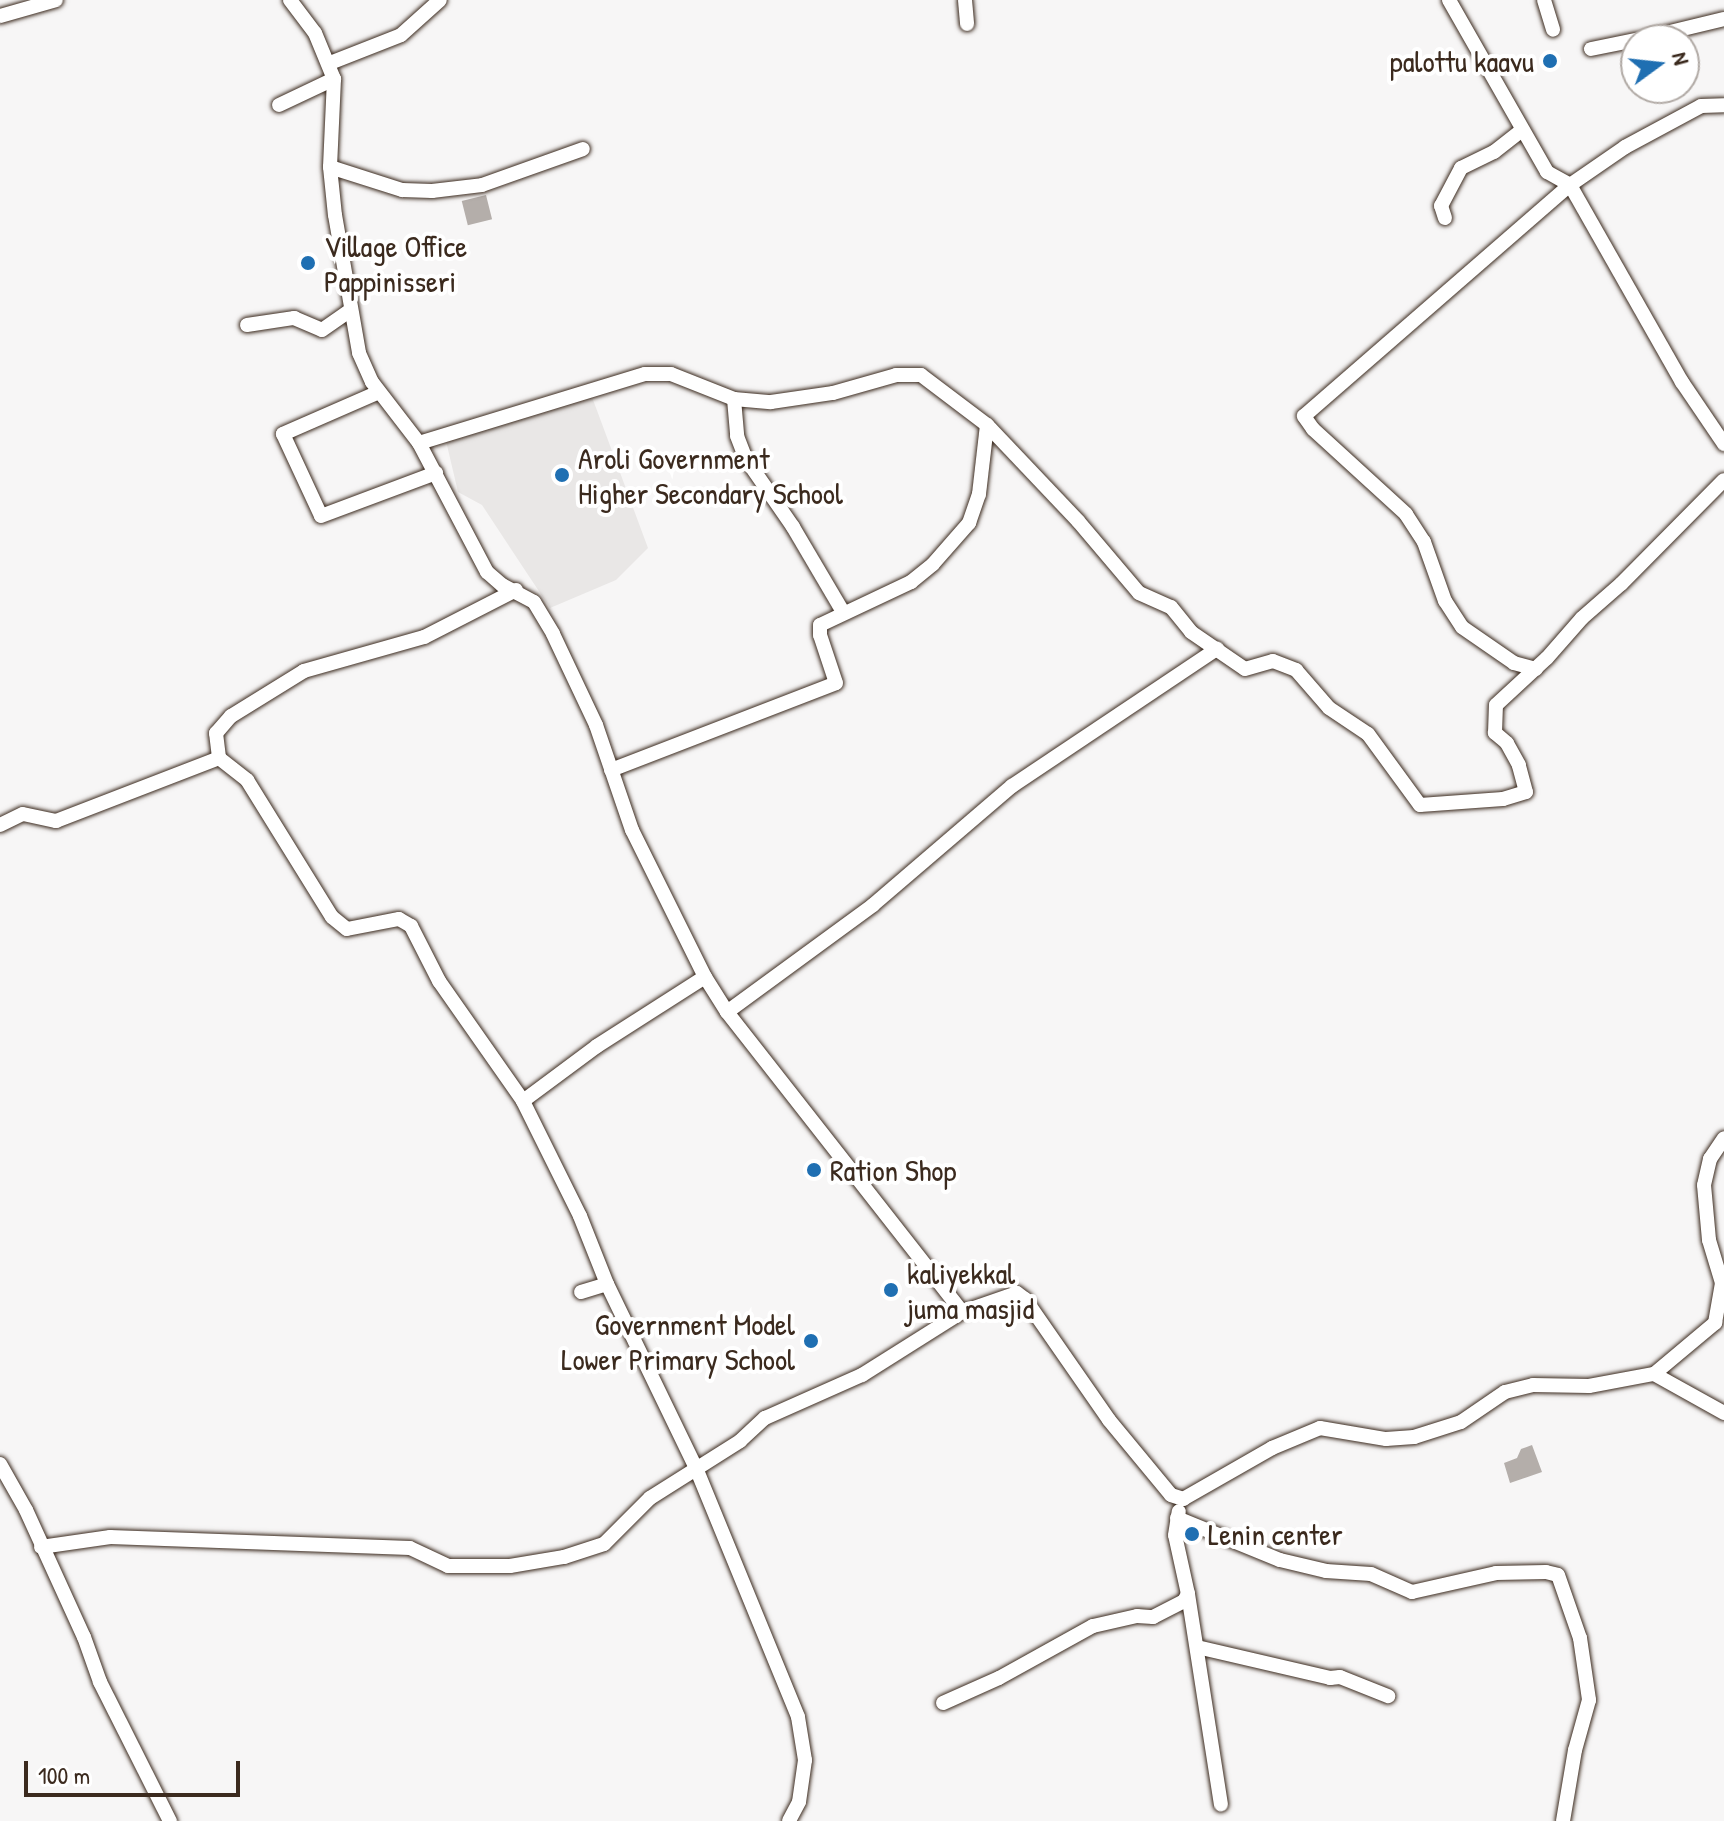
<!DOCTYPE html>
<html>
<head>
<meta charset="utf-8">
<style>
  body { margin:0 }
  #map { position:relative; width:1724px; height:1821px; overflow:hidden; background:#f7f6f6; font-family:"Patrick Hand",sans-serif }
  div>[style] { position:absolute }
  .built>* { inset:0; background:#e9e7e6 }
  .water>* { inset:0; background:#b4aeaa; transform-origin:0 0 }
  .roads { filter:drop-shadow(0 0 2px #3b2a1e) drop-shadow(0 0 2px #3b2a1e) }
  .street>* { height:14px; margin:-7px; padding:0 7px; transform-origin:7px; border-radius:7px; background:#fff }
  .dots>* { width:22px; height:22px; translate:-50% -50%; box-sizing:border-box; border:4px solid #fff; border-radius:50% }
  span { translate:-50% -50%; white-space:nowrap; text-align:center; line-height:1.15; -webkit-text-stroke:8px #fff; paint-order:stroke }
  .poi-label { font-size:30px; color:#3b2a1e }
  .right { translate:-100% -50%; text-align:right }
  .left { translate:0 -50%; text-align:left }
  .north { position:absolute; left:1620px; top:24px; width:80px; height:80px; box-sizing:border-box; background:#fff; border:2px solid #b1aaa5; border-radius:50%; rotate:75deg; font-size:22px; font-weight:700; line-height:32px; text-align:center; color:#3b2a1e }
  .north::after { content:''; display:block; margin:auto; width:28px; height:36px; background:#1f6fb2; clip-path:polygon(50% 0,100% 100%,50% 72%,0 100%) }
  .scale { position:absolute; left:24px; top:1761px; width:216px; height:36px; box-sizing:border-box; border:4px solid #3b2a1e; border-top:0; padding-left:10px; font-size:24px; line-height:28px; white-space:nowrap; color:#3b2a1e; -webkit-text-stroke:6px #fff; paint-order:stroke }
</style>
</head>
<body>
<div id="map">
  <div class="built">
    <i style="clip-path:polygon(592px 397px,648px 548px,616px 580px,550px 608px,482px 505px,458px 492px,446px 441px)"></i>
  </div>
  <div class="water">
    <i style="left:486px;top:195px;width:25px;height:25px;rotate:76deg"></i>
    <i style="clip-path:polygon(1532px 1445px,1542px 1472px,1510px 1483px,1504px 1463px,1517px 1458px,1521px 1449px)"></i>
  </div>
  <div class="roads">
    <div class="street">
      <i style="left:290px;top:0;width:41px;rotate:52.9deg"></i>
      <i style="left:315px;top:33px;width:50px;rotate:67.6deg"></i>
      <i style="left:334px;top:79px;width:88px;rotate:92.6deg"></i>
      <i style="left:330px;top:167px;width:48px;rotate:84.1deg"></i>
      <i style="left:335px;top:215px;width:140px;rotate:80.1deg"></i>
      <i style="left:359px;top:353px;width:32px;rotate:66deg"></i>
      <i style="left:372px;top:382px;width:77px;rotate:52.4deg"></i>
      <i style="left:419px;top:443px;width:146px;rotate:62.2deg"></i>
      <i style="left:487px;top:572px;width:20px;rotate:41deg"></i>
      <i style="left:502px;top:585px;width:36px;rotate:28deg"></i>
      <i style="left:534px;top:602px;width:37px;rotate:59deg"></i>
      <i style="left:553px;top:634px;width:101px;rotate:64.7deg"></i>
      <i style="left:596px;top:725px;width:111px;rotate:71.1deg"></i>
      <i style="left:632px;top:830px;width:164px;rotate:63.6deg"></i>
      <i style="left:705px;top:977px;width:41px;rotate:57.8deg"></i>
      <i style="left:727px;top:1012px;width:381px;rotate:51.9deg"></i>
      <i style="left:962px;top:1312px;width:58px;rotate:-19.1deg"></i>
      <i style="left:1017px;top:1293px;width:10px;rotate:37deg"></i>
      <i style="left:1025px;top:1299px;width:147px;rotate:55.2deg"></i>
      <i style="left:1109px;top:1420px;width:97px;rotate:50.4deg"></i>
      <i style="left:1171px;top:1495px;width:13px;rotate:18deg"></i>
      <i style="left:1183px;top:1499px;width:103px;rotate:-29.8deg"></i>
      <i style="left:1272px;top:1448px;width:52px;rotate:-22.6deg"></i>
      <i style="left:1320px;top:1428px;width:67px;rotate:9.5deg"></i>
      <i style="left:1386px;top:1439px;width:28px;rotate:-4deg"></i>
      <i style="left:1414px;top:1437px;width:49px;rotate:-17.7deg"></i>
      <i style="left:1461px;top:1422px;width:53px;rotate:-34.3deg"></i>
      <i style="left:1505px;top:1392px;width:29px;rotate:-14deg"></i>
      <i style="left:1533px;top:1385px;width:56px;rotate:1deg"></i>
      <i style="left:1589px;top:1386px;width:66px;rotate:-10.5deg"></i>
      <i style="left:1654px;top:1374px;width:80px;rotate:29.1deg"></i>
      <i style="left:965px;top:0;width:24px;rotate:85deg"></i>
      <i style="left:1449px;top:0;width:198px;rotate:60.3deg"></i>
      <i style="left:1547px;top:172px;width:26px;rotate:29deg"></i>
      <i style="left:1570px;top:185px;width:227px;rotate:60.4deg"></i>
      <i style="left:1682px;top:382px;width:75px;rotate:55.9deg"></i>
      <i style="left:1544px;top:0;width:31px;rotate:73deg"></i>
      <i style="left:0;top:16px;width:58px;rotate:-15.9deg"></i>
      <i style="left:1637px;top:40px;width:89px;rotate:-13.6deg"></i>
      <i style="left:1591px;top:49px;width:46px;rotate:-11.3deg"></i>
      <i style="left:330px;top:63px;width:76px;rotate:-21.5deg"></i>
      <i style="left:401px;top:35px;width:52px;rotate:-41.9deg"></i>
      <i style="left:279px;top:105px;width:61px;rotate:-25.3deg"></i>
      <i style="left:330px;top:167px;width:76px;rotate:17.7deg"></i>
      <i style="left:402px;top:190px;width:30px;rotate:2deg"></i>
      <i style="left:432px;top:191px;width:50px;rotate:-6.8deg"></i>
      <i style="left:482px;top:185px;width:107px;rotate:-19.6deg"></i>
      <i style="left:1445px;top:218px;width:13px;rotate:-108deg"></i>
      <i style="left:1441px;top:206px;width:43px;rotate:-62.2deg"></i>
      <i style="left:1461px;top:168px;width:37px;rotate:-26deg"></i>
      <i style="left:1494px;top:152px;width:36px;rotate:-38deg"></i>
      <i style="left:247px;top:325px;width:48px;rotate:-8.5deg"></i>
      <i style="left:294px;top:318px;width:30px;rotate:23deg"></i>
      <i style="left:322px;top:330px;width:35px;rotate:-35deg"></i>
      <i style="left:379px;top:392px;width:105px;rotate:156.4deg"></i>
      <i style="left:283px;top:434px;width:90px;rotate:65.1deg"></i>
      <i style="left:321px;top:516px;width:123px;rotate:-20.5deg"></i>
      <i style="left:734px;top:399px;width:37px;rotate:85deg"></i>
      <i style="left:737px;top:436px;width:25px;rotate:69deg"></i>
      <i style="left:746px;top:459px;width:83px;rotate:55.3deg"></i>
      <i style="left:793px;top:527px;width:99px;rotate:59.5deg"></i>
      <i style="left:419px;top:443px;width:236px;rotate:-17deg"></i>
      <i style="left:645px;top:374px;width:26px"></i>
      <i style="left:671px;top:374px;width:68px;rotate:21.6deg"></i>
      <i style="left:734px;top:399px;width:37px;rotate:5deg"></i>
      <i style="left:771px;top:402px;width:63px;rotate:-8.3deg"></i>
      <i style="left:833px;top:393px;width:66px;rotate:-15.9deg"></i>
      <i style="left:896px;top:375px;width:25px"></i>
      <i style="left:921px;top:375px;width:83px;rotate:37.1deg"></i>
      <i style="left:987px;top:425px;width:132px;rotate:46.5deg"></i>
      <i style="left:1078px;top:521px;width:94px;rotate:49.7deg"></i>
      <i style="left:1139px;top:593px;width:35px;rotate:24deg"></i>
      <i style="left:1171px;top:607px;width:32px;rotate:51deg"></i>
      <i style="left:1191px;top:632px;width:65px;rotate:34.4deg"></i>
      <i style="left:1245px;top:669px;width:29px;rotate:-16deg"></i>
      <i style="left:1273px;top:661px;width:25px;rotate:21deg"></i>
      <i style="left:1296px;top:670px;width:50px;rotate:49deg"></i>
      <i style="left:1329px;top:708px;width:47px;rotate:33.7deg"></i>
      <i style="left:1368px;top:734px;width:88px;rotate:53.8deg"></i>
      <i style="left:1420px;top:805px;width:83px;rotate:-4.1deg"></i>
      <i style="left:1503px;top:799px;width:24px;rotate:-17deg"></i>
      <i style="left:1526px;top:792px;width:28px;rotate:-105deg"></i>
      <i style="left:1519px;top:765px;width:25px;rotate:-119deg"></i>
      <i style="left:1507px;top:743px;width:16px;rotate:-140deg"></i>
      <i style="left:1495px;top:733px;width:28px;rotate:-88deg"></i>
      <i style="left:1496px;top:705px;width:69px;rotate:-42.7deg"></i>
      <i style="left:1547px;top:658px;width:53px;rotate:-48.8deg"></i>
      <i style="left:1582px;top:618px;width:52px;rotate:-41.1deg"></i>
      <i style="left:1621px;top:584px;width:146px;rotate:-45.3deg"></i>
      <i style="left:516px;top:590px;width:103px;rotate:152.9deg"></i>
      <i style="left:424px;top:637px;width:125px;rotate:164.2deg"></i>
      <i style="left:304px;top:671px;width:86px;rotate:148.3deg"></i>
      <i style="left:231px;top:716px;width:23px;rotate:131deg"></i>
      <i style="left:216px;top:733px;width:25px;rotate:83deg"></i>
      <i style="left:219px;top:758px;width:36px;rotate:38deg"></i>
      <i style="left:247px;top:780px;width:161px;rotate:58.2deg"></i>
      <i style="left:332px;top:917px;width:19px;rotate:39deg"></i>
      <i style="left:347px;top:929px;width:53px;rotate:-10.9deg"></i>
      <i style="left:399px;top:919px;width:14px;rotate:30deg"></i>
      <i style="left:411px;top:926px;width:62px;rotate:63deg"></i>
      <i style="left:439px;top:981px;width:146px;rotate:55deg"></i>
      <i style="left:1536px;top:669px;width:23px;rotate:-165deg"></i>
      <i style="left:1514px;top:663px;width:63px;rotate:-145.3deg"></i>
      <i style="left:1462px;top:627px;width:31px;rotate:-123deg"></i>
      <i style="left:1445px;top:601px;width:63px;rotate:-109.6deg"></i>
      <i style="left:1424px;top:542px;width:33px;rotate:-123deg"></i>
      <i style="left:1406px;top:514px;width:126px;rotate:-137.6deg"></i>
      <i style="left:1313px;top:429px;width:16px;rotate:-125deg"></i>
      <i style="left:1304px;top:416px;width:352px;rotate:-41deg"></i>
      <i style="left:1570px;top:185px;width:67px;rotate:-34.6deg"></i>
      <i style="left:1625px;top:147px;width:86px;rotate:-28.3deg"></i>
      <i style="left:1701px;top:106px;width:23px;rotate:-2deg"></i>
      <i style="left:611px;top:770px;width:241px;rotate:-21.1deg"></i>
      <i style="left:836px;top:683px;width:51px;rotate:-108.4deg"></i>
      <i style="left:820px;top:635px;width:10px;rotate:-90deg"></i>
      <i style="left:820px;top:625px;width:101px;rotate:-25.3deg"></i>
      <i style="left:911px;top:582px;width:28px;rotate:-39deg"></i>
      <i style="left:933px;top:564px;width:55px;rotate:-48.7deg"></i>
      <i style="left:969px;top:523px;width:31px;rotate:-71deg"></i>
      <i style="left:979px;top:494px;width:69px;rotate:-83.4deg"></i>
      <i style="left:0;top:825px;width:25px;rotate:-26deg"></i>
      <i style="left:23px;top:814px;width:34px;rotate:12deg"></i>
      <i style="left:56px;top:821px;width:175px;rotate:-21.1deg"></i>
      <i style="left:727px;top:1012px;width:181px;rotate:-36.2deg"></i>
      <i style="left:873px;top:905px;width:183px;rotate:-40.6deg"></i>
      <i style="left:1012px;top:786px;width:247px;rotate:-33.8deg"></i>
      <i style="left:607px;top:1284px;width:204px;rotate:64.2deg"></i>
      <i style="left:696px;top:1468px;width:269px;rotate:67.7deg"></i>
      <i style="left:798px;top:1717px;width:44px;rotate:80.8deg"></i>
      <i style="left:805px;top:1760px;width:42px;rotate:98.1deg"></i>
      <i style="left:799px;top:1802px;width:21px;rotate:118deg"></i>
      <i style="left:581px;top:1292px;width:27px;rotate:-17deg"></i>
      <i style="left:607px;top:1284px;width:73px;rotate:-111.7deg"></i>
      <i style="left:580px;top:1216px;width:128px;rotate:-116.4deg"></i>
      <i style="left:523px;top:1101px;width:92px;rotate:-36.6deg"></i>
      <i style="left:597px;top:1046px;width:128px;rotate:-32.6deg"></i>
      <i style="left:1654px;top:1374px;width:80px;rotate:-39.9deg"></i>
      <i style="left:1715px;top:1323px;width:41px;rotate:-80.1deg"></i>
      <i style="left:1722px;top:1283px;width:45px;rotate:-106.8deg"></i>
      <i style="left:1709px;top:1240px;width:55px;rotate:-95.2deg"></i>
      <i style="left:1704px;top:1185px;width:27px;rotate:-77deg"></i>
      <i style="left:1710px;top:1159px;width:25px;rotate:-56deg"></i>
      <i style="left:0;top:1464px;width:53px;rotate:60.5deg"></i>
      <i style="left:26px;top:1510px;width:140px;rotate:65.5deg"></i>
      <i style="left:84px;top:1637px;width:48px;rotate:70.4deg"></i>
      <i style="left:100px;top:1682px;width:156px;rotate:63.3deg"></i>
      <i style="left:1177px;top:1518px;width:111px;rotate:22.2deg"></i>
      <i style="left:1280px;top:1560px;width:47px;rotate:13.4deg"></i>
      <i style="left:1326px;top:1571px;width:45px;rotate:3.8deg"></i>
      <i style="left:1371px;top:1574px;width:45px;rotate:23.7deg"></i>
      <i style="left:1412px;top:1592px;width:86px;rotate:-12.7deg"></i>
      <i style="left:1496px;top:1573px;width:50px;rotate:-1.1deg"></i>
      <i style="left:1546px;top:1572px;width:12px;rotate:14deg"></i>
      <i style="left:1558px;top:1575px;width:67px;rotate:70.8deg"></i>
      <i style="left:1580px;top:1638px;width:63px;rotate:81.7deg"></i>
      <i style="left:1589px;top:1700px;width:52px;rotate:105.6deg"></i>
      <i style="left:1575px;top:1750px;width:72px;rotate:99.6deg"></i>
      <i style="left:41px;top:1547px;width:70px;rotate:-8.2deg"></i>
      <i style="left:110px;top:1537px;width:300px;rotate:2.1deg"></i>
      <i style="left:410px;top:1548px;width:42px;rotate:25.3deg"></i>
      <i style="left:448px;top:1566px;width:62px"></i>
      <i style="left:510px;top:1566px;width:55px;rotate:-9.5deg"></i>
      <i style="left:564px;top:1557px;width:42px;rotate:-18deg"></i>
      <i style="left:604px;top:1544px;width:65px;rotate:-45deg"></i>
      <i style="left:650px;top:1498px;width:107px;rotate:-32.3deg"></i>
      <i style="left:740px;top:1441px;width:34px;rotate:-43deg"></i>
      <i style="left:765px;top:1418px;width:106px;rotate:-23.9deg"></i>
      <i style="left:862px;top:1375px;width:118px;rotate:-32.2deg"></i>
      <i style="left:1188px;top:1594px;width:213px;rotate:81.1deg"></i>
      <i style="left:1197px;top:1647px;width:137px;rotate:13.1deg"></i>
      <i style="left:1330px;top:1678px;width:10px;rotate:-6deg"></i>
      <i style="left:1340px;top:1677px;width:52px;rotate:21.6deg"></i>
      <i style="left:943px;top:1703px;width:61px;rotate:-24.1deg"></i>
      <i style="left:999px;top:1678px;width:107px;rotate:-29deg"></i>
      <i style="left:1093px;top:1626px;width:45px;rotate:-12.8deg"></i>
      <i style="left:1137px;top:1616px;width:16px;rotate:4deg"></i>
      <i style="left:1153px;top:1617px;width:35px;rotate:-27deg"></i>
      <i style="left:1184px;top:1601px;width:8px;rotate:-60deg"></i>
      <i style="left:1188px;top:1594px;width:60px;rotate:-102.4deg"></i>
      <i style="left:1175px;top:1535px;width:24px;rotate:-81deg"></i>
    </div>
  </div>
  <div class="dots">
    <i style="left:1550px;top:61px;background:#1f6fb2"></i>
    <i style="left:308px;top:263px;background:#1f6fb2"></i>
    <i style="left:562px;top:475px;background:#1f6fb2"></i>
    <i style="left:814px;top:1170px;background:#1f6fb2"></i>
    <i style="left:891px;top:1290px;background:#1f6fb2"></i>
    <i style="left:811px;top:1341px;background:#1f6fb2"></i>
    <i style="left:1192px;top:1534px;background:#1f6fb2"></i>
  </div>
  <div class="poi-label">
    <span class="right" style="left:1534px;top:61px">palottu kaavu</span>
    <span class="left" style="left:324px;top:263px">Village Office<br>Pappinisseri</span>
    <span class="left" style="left:578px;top:475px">Aroli Government<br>Higher Secondary School</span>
    <span class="left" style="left:830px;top:1170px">Ration Shop</span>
    <span class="left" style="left:907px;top:1290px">kaliyekkal<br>juma masjid</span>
    <span class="right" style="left:795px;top:1341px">Government Model<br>Lower Primary School</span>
    <span class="left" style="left:1208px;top:1534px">Lenin center</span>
  </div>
  <div class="north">N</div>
  <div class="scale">100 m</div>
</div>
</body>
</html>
